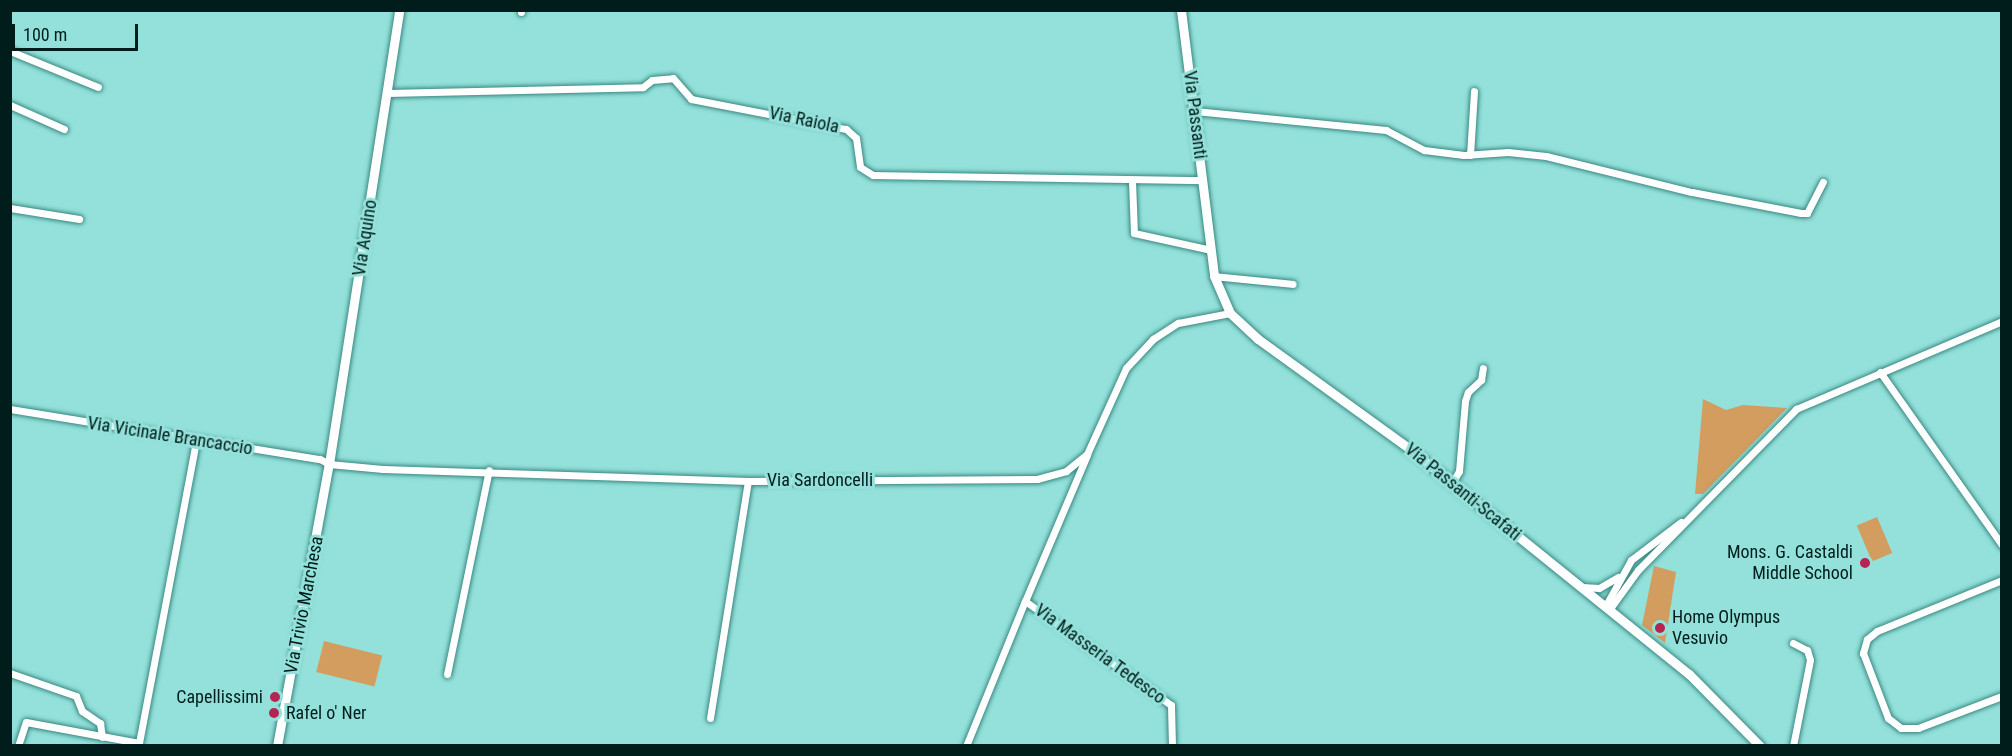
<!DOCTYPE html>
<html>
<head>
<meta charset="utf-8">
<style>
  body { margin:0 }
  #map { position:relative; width:2012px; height:756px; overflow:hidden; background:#93e1da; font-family:"Roboto Condensed",sans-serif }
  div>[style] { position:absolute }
  .green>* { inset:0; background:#d29d5f; transform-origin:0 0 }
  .roads { filter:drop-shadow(0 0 2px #3a8882) drop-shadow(0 0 2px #3a8882) }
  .minor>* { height:7px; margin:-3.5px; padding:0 3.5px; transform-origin:3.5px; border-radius:3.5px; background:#fff }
  .tertiary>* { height:9px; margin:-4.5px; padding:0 4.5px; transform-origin:4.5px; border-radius:4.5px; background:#fff }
  .dots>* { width:16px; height:16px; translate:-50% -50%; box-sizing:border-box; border:3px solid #93e1da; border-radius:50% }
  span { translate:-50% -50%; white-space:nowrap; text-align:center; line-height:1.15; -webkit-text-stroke:6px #93e1da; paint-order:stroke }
  .street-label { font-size:18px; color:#001d1b }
  .poi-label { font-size:18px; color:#001d1b }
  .right { translate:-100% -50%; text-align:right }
  .left { translate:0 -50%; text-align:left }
  .frame { position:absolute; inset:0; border:12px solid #001d1b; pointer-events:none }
  .scale { position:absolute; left:12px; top:24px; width:126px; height:27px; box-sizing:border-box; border:3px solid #001d1b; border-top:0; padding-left:8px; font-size:18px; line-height:21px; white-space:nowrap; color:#001d1b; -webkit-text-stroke:4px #93e1da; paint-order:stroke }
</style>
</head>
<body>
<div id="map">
  <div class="green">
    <i style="clip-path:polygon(1703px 399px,1726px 410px,1743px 405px,1787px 408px,1703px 494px,1695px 494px)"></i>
    <i style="left:1877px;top:517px;width:39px;height:22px;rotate:67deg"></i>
    <i style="clip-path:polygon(1654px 566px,1676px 572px,1665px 643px,1642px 625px)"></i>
    <i style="left:324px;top:641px;width:60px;height:32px;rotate:14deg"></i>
  </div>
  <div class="roads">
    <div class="minor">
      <i style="left:521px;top:10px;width:2px;rotate:90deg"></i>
      <i style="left:10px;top:51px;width:95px;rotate:22.2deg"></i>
      <i style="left:387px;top:93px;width:256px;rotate:-1.3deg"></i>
      <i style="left:643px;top:87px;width:11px;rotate:-38deg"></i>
      <i style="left:652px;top:80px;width:21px;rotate:-5deg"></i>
      <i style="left:673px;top:78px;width:28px;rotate:49deg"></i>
      <i style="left:691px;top:99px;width:158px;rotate:11deg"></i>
      <i style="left:846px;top:129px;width:13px;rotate:42deg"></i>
      <i style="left:856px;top:138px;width:29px;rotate:82deg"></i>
      <i style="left:860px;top:167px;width:15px;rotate:32deg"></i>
      <i style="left:873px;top:175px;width:330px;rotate:0.9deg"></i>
      <i style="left:10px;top:105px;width:59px;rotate:24deg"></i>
      <i style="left:1195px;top:111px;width:192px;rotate:5.7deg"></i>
      <i style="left:1386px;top:130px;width:43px;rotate:27.8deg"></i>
      <i style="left:1424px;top:150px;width:40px;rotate:7.1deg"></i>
      <i style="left:1464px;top:155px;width:44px;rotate:-3.9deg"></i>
      <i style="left:1508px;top:152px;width:38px;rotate:6deg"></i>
      <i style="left:1546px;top:156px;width:150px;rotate:13.9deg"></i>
      <i style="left:1692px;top:192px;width:111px;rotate:10.9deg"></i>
      <i style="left:1801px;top:213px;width:6px"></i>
      <i style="left:1807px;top:213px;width:35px;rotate:-63deg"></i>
      <i style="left:1470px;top:155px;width:64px;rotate:-86.4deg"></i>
      <i style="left:1132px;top:181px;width:52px;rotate:87.8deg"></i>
      <i style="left:1134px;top:233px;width:79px;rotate:12.4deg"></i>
      <i style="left:10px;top:208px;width:70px;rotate:9.1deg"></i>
      <i style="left:1214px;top:276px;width:79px;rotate:5.8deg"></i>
      <i style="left:1880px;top:372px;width:212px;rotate:54.8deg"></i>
      <i style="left:10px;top:409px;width:314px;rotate:9.2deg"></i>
      <i style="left:320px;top:459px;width:10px;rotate:29deg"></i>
      <i style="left:329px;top:464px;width:54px;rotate:5.3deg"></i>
      <i style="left:383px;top:469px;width:365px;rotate:1.9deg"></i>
      <i style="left:748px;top:481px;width:289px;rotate:-0.4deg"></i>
      <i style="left:1037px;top:479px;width:30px;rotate:-15deg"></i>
      <i style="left:1066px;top:471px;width:27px;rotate:-39deg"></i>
      <i style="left:1087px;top:454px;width:94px;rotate:-65.6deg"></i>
      <i style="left:1126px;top:368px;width:40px;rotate:-47deg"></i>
      <i style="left:1153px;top:339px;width:30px;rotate:-33deg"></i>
      <i style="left:1178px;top:323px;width:53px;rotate:-10.9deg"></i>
      <i style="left:1087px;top:455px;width:159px;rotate:113deg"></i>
      <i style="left:1025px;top:601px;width:179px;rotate:35.5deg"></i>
      <i style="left:1171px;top:705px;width:41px;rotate:88.6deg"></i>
      <i style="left:1452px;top:483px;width:14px;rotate:-60deg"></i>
      <i style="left:1459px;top:471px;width:70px;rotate:-85.1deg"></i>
      <i style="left:1465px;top:401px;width:9px;rotate:-72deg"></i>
      <i style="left:1468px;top:392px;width:18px;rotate:-43deg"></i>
      <i style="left:1481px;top:380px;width:12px;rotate:-81deg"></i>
      <i style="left:2002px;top:580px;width:135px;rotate:157.8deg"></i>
      <i style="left:1877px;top:631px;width:13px;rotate:141deg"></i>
      <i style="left:1867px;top:639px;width:15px;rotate:106deg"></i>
      <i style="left:1863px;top:653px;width:70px;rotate:69deg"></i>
      <i style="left:1888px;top:718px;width:16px;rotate:38deg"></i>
      <i style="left:1901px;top:728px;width:17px"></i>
      <i style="left:1918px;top:728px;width:90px;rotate:-20.9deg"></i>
      <i style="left:1582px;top:587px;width:17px;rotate:3deg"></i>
      <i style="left:1599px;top:588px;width:22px;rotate:-30deg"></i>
      <i style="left:1605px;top:607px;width:54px;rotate:-61deg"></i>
      <i style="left:1631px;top:560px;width:63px;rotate:-37.2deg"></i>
      <i style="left:1609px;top:610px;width:49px;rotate:-54.1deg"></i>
      <i style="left:1638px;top:570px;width:226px;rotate:-45.5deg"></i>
      <i style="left:1796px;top:409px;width:224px;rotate:-23.1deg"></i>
      <i style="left:1793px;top:643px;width:16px;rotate:27deg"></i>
      <i style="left:1807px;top:650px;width:10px;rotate:73deg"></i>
      <i style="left:1810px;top:660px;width:88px;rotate:101.2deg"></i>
      <i style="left:10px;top:673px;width:70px;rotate:19.2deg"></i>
      <i style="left:76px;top:696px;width:16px;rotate:68deg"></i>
      <i style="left:82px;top:711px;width:22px;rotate:34deg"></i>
      <i style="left:100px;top:723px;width:14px;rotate:82deg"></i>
      <i style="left:447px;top:674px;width:208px;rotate:-78.4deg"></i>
      <i style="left:710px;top:718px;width:240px;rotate:-80.9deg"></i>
      <i style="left:18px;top:746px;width:25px;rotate:-72deg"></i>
      <i style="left:26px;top:722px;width:115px;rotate:10.5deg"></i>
      <i style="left:139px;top:743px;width:306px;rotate:-79.3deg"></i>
      <i style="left:966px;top:746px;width:157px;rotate:-67.9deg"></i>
    </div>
    <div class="tertiary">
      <i style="left:1181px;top:10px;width:268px;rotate:82.9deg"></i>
      <i style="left:1214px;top:276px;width:40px;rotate:66.6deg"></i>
      <i style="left:1230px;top:313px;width:38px;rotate:43deg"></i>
      <i style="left:1258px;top:339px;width:188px;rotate:35.9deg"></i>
      <i style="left:1410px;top:449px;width:358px;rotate:38.9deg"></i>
      <i style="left:1689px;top:674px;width:101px;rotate:45.4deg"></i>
      <i style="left:277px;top:746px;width:287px;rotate:-79.6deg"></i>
      <i style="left:329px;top:464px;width:459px;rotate:-81.2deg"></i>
    </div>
  </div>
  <div class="dots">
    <i style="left:1865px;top:563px;background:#b52551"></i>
    <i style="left:1660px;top:628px;background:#b52551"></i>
    <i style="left:275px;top:697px;background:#b52551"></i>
    <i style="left:274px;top:713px;background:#b52551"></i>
  </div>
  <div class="street-label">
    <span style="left:1195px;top:115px;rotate:83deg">Via Passanti</span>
    <span style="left:804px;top:120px;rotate:12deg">Via Raiola</span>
    <span style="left:365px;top:238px;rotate:-81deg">Via Aquino</span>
    <span style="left:170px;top:436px;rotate:9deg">Via Vicinale Brancaccio</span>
    <span style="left:820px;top:480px">Via Sardoncelli</span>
    <span style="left:1463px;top:492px;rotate:39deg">Via Passanti-Scafati</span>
    <span style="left:304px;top:605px;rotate:-79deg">Via Trivio Marchesa</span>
    <span style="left:1100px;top:654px;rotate:36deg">Via Masseria Tedesco</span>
  </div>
  <div class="poi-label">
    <span class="right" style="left:1853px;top:563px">Mons. G. Castaldi<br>Middle School</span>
    <span class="left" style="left:1672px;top:628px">Home Olympus<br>Vesuvio</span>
    <span class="right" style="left:263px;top:697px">Capellissimi</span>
    <span class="left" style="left:286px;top:713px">Rafel o' Ner</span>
  </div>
  <div class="frame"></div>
  <div class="scale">100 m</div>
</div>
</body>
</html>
